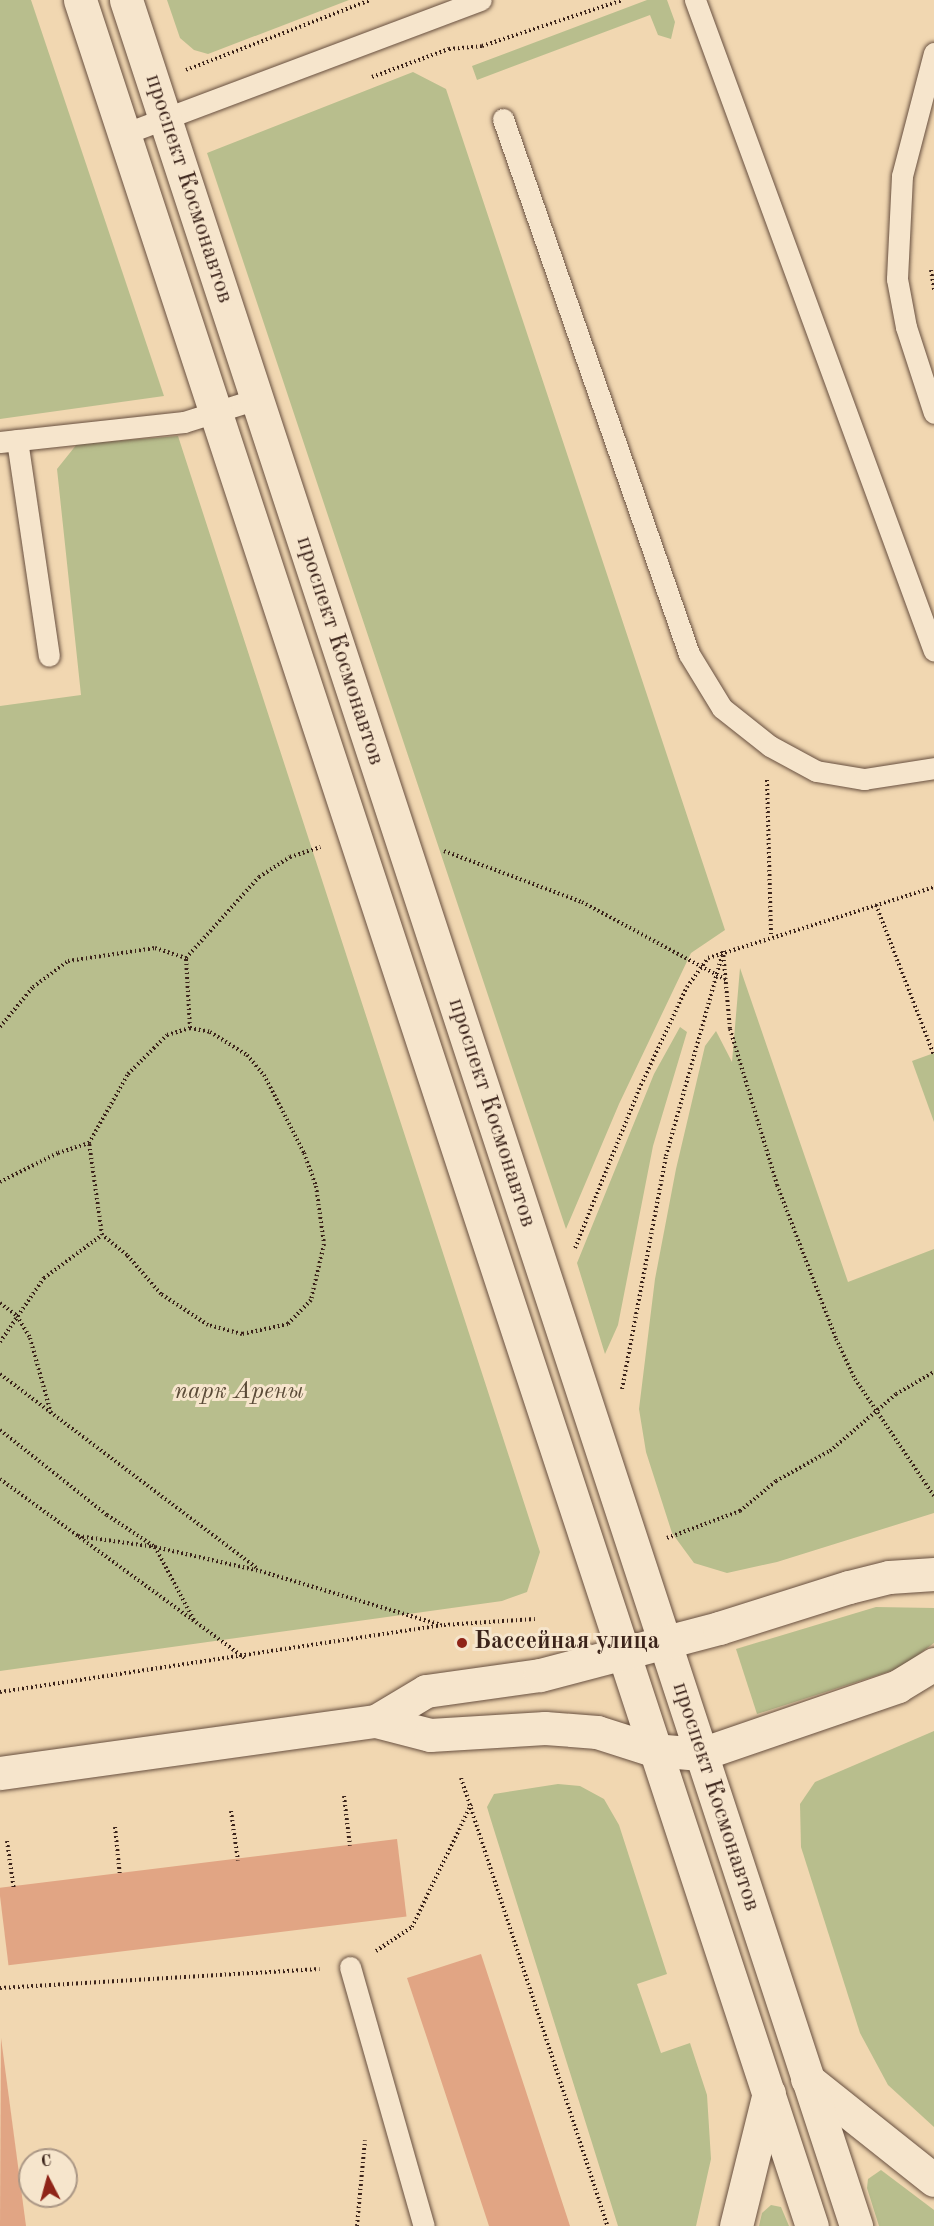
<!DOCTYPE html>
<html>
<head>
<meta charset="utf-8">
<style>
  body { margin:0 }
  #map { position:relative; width:934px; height:2226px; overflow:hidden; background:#f1d7b1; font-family:"Old Standard TT",serif }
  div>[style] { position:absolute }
  .green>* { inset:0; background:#b8be8d }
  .building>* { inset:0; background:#e1a584; transform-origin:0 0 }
  .path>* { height:4px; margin-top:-2px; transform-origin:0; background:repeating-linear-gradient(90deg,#3b231a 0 1.5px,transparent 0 4.5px) }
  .roads { filter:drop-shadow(0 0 2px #685040) drop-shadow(0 0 2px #685040) }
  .service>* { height:21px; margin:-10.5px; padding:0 10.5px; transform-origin:10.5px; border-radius:10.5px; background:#f6e5cc }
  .minor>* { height:33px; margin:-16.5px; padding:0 16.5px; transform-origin:16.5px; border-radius:16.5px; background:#f6e5cc }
  .tertiary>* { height:33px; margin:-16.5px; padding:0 16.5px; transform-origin:16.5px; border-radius:16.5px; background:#f6e5cc }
  .dots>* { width:16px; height:16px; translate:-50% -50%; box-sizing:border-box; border:3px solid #f6e5cc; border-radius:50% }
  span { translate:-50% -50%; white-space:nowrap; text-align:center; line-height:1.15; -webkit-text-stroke:6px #f6e5cc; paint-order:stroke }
  .street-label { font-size:24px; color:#3b231a }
  .park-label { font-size:24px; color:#5a4a37; font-style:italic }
  .poi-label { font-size:24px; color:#3b231a; font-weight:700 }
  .left { translate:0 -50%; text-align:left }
  .north { position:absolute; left:18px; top:2148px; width:60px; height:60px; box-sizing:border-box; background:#f6e5cc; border:2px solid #ab9785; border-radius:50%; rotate:354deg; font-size:16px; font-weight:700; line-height:24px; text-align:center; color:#3b231a }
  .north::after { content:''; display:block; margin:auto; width:21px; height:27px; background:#8f2418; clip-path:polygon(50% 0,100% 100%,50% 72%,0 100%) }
</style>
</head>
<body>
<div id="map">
  <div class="green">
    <i style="clip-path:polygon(0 0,31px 0,164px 396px,0 419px)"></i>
    <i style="clip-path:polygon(167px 0,349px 0,208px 54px,194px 50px,180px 38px)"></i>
    <i style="clip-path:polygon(647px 0,667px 0,675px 22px,671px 39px,658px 35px,650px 15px,477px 80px,472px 66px)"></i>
    <i style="clip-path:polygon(413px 72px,446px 89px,725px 930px,691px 953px,619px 1104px,566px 1229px,207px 153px)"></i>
    <i style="clip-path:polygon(178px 436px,540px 1552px,527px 1592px,502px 1601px,0 1671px,0 706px,81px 695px,57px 469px,77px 444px)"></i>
    <i style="clip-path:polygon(740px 968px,848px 1282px,934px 1249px,934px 1513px,777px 1562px,727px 1573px,694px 1563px,672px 1533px,646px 1452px,639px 1409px,655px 1279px,676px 1169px,705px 1046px,716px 1031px,732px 1062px)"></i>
    <i style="clip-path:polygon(680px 1027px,687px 1032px,653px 1146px,618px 1325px,605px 1354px,577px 1263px,654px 1074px)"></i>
    <i style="clip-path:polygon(934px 1053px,934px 1122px,912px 1061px)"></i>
    <i style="clip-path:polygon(876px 1607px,934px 1608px,934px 1643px,900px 1668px,757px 1714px,736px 1649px)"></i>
    <i style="clip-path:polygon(934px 1731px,934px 2127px,888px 2085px,860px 2033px,801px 1847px,800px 1804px,815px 1782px)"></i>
    <i style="clip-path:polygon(558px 1784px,580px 1786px,604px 1799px,619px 1825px,667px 1974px,637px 1984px,661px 2053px,690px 2043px,707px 2095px,711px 2159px,696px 2226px,618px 2226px,490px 1817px,487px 1807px,494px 1794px)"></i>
    <i style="clip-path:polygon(881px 2170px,934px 2210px,934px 2226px,879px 2226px,867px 2188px,868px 2179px)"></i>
    <i style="clip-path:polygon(771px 2205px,781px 2207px,789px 2226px,759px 2226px,762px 2213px)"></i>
  </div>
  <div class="building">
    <i style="left:397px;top:1839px;width:78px;height:401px;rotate:83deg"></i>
    <i style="clip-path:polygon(481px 1954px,570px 2226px,489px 2226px,428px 2041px,407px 1978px)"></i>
    <i style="clip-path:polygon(1px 2038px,26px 2226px,0 2226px)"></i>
  </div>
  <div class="path">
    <i style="left:186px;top:70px;width:197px;rotate:-20.8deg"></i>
    <i style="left:372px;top:77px;width:82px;rotate:-20deg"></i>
    <i style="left:449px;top:49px;width:33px;rotate:-5deg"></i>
    <i style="left:482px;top:46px;width:148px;rotate:-18.1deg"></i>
    <i style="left:931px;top:270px;width:20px;rotate:81deg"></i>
    <i style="left:767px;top:780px;width:155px;rotate:88.5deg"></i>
    <i style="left:444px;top:851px;width:147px;rotate:20.3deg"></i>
    <i style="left:582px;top:902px;width:164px;rotate:28.4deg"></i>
    <i style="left:876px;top:905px;width:161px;rotate:68.9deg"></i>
    <i style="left:723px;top:951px;width:78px;rotate:84.9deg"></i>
    <i style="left:730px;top:1029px;width:163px;rotate:73.2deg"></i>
    <i style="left:777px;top:1185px;width:165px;rotate:69deg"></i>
    <i style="left:836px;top:1339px;width:44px;rotate:64.6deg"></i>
    <i style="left:855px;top:1379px;width:141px;rotate:56deg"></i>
    <i style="left:0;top:1027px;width:52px;rotate:-50.5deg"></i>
    <i style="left:33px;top:987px;width:44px;rotate:-36.6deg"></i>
    <i style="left:68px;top:961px;width:88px;rotate:-8.5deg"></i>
    <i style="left:155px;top:948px;width:33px;rotate:18deg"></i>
    <i style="left:190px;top:1028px;width:70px;rotate:-93.3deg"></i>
    <i style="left:186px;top:958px;width:109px;rotate:-48deg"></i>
    <i style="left:259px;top:877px;width:37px;rotate:-33deg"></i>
    <i style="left:290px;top:857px;width:32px;rotate:-18deg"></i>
    <i style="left:0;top:1182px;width:65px;rotate:-26.6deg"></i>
    <i style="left:58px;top:1153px;width:33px;rotate:-18deg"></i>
    <i style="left:89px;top:1143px;width:79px;rotate:-60.5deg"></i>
    <i style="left:128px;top:1074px;width:55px;rotate:-45deg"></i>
    <i style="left:167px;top:1035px;width:24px;rotate:-17deg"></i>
    <i style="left:190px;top:1028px;width:20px;rotate:11deg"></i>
    <i style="left:210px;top:1032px;width:44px;rotate:31.9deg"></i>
    <i style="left:247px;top:1055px;width:26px;rotate:50deg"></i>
    <i style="left:264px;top:1075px;width:88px;rotate:62.9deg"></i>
    <i style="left:304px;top:1153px;width:35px;rotate:70deg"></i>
    <i style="left:316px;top:1186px;width:59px;rotate:82.1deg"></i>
    <i style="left:324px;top:1244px;width:57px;rotate:103.1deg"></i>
    <i style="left:311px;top:1300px;width:33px;rotate:134deg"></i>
    <i style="left:288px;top:1324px;width:47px;rotate:167.7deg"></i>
    <i style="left:242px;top:1334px;width:35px;rotate:-165deg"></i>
    <i style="left:208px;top:1325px;width:56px;rotate:-146.6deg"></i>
    <i style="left:161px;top:1294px;width:52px;rotate:-131.1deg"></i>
    <i style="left:127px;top:1255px;width:32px;rotate:-141deg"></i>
    <i style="left:102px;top:1235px;width:93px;rotate:-98deg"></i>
    <i style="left:575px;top:1248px;width:176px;rotate:-68deg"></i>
    <i style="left:641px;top:1085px;width:108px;rotate:-64.9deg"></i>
    <i style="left:687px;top:987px;width:36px;rotate:-54deg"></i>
    <i style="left:708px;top:958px;width:237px;rotate:-17.4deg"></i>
    <i style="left:0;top:1303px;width:21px;rotate:37deg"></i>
    <i style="left:17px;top:1316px;width:26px;rotate:59deg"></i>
    <i style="left:30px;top:1338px;width:78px;rotate:74.4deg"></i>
    <i style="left:0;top:1342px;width:78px;rotate:-55.5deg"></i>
    <i style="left:44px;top:1278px;width:72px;rotate:-36.6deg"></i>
    <i style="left:0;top:1374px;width:323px;rotate:37.1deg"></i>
    <i style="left:622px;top:1389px;width:237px;rotate:-79.3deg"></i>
    <i style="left:666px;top:1156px;width:208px;rotate:-74.4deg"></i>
    <i style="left:0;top:1430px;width:137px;rotate:38.5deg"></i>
    <i style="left:107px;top:1515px;width:58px;rotate:33.7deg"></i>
    <i style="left:155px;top:1547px;width:108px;rotate:12.9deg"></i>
    <i style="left:260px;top:1571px;width:189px;rotate:16.6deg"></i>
    <i style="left:0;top:1479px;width:303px;rotate:36.2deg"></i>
    <i style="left:78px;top:1536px;width:78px;rotate:8.1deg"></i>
    <i style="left:155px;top:1547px;width:83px;rotate:61.9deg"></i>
    <i style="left:667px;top:1538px;width:78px;rotate:-20.3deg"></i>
    <i style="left:740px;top:1511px;width:47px;rotate:-39.8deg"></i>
    <i style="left:776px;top:1481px;width:62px;rotate:-29.1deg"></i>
    <i style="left:830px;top:1451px;width:87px;rotate:-40.8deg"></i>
    <i style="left:896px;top:1394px;width:44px;rotate:-30.1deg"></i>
    <i style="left:0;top:1692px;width:449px;rotate:-8.6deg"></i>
    <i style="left:444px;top:1625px;width:91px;rotate:-3.8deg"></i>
    <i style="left:461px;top:1778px;width:471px;rotate:71.9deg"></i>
    <i style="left:344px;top:1796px;width:50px;rotate:83.2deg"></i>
    <i style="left:231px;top:1811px;width:50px;rotate:82deg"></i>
    <i style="left:115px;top:1827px;width:49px;rotate:84.2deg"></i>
    <i style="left:7px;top:1841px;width:49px;rotate:81.9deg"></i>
    <i style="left:376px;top:1951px;width:43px;rotate:-33.7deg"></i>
    <i style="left:412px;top:1927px;width:136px;rotate:-64.2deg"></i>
    <i style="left:0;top:1988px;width:320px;rotate:-3.4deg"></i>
    <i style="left:357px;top:2226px;width:86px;rotate:-84.7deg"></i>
  </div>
  <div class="roads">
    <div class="service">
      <i style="left:695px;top:0;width:693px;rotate:69.84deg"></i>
      <i style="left:934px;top:53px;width:127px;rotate:104.6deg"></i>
      <i style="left:902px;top:176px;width:103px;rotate:92.8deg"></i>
      <i style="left:897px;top:279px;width:49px;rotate:79.4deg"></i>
      <i style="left:906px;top:327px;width:90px;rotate:72deg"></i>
      <i style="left:503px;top:119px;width:566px;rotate:70.83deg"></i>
      <i style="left:689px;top:654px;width:63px;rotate:58.6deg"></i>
      <i style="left:722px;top:708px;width:61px;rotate:38.4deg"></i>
      <i style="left:770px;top:746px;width:52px;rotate:28.5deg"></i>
      <i style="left:816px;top:771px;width:49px;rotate:9.5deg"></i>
      <i style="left:864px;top:779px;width:71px;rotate:-8.9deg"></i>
      <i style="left:124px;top:134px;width:381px;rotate:-20.6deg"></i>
      <i style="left:17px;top:440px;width:218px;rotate:81.6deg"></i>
      <i style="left:0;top:442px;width:185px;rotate:-6.2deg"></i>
      <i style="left:184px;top:422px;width:77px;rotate:-17.5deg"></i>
      <i style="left:350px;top:1967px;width:269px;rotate:74.1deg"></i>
    </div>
    <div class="minor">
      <i style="left:807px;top:2079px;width:162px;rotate:38.5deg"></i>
      <i style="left:736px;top:2226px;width:137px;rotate:-76.1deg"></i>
    </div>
    <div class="tertiary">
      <i style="left:80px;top:0;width:2343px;rotate:71.8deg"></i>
      <i style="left:126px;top:0;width:2343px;rotate:71.84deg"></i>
      <i style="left:376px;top:1721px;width:56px;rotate:14.5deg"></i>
      <i style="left:430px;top:1735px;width:115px;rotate:-3.5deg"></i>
      <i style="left:545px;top:1728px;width:52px;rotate:4.4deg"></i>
      <i style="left:597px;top:1732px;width:59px;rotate:17.8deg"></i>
      <i style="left:653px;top:1750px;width:48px;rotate:4.8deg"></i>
      <i style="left:701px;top:1754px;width:208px;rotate:-19deg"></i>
      <i style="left:898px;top:1686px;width:42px;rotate:-31.4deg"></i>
      <i style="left:0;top:1773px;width:380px;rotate:-7.9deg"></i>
      <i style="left:376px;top:1721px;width:58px;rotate:-31deg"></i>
      <i style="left:426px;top:1691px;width:115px;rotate:-8deg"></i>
      <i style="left:540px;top:1675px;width:185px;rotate:-14.7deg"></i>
      <i style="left:719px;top:1628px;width:136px;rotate:-17.5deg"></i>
      <i style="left:849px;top:1587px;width:41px;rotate:-14deg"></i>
      <i style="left:889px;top:1577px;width:45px;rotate:-3.8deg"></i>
    </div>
  </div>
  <div class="dots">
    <i style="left:462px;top:1643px;background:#8f2418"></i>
  </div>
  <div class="street-label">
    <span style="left:188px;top:189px;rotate:72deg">проспект Космонавтов</span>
    <span style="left:339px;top:651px;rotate:72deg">проспект Космонавтов</span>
    <span style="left:491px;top:1113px;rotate:72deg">проспект Космонавтов</span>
    <span style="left:715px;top:1797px;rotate:72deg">проспект Космонавтов</span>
  </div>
  <div class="park-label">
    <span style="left:239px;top:1393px">парк Арены</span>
  </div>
  <div class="poi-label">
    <span class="left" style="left:474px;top:1643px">Бассейная улица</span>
  </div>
  <div class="north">С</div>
</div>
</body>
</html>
